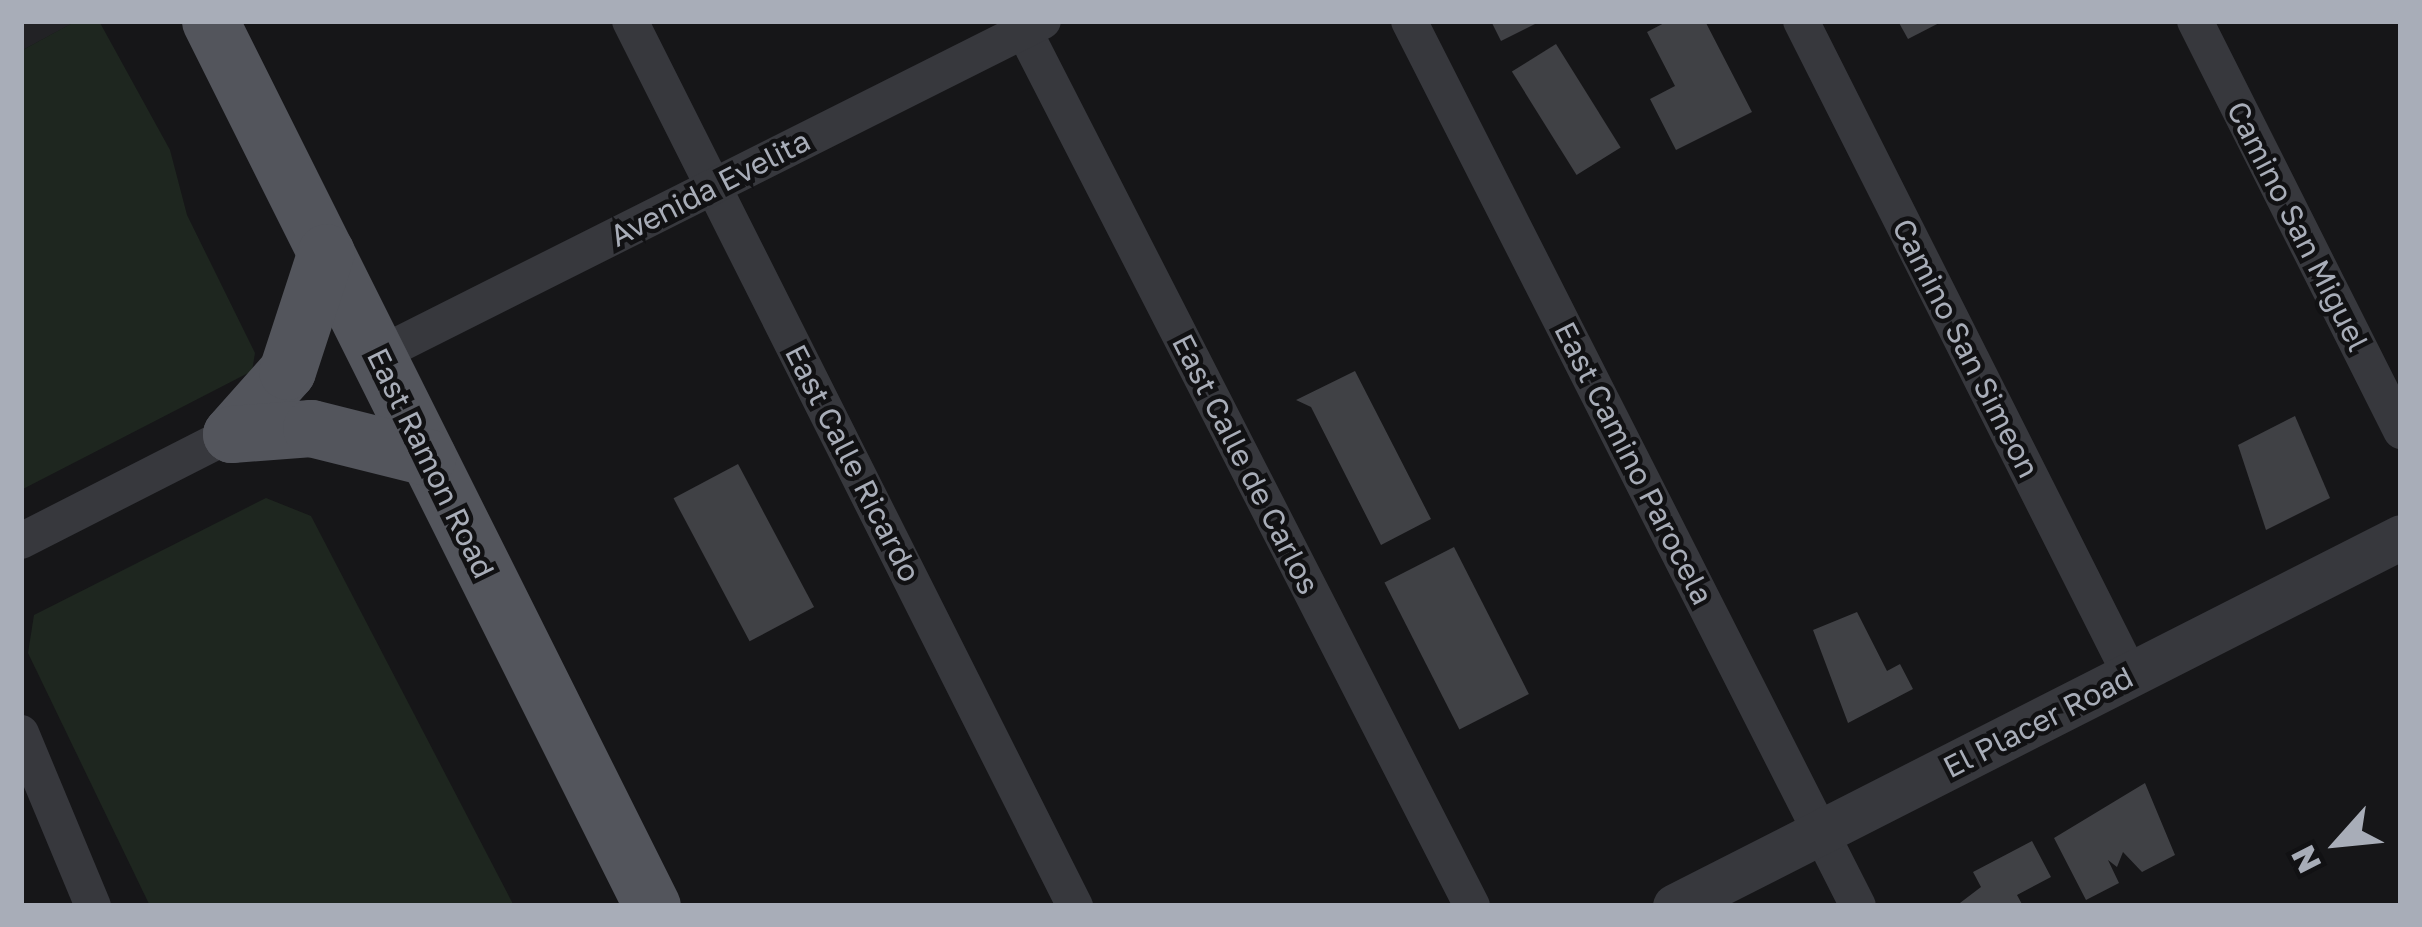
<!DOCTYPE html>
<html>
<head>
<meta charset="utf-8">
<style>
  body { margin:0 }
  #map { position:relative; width:2422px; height:927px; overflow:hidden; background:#161618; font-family:"Golos Text",sans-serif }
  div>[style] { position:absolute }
  .built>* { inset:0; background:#222225 }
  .green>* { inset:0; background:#1e261f }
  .building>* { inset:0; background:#404145; transform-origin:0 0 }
  .minor>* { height:36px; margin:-18px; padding:0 18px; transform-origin:18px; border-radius:18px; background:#37383d }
  .tertiary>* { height:45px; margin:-22.5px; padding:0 22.5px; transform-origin:22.5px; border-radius:22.5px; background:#37383d }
  .primary>* { height:57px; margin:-28.5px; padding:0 28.5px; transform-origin:28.5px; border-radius:28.5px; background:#53555c }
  span { translate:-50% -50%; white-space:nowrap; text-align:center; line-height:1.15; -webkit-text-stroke:9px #111113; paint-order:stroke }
  .street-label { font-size:30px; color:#a8adb8 }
  .frame { position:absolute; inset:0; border:24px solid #a8adb8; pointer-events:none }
  .north { position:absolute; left:2278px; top:783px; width:120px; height:120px; -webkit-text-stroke:9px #111113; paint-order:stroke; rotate:243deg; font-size:33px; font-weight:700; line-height:48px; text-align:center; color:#a8adb8 }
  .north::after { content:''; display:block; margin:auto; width:42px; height:54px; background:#a8adb8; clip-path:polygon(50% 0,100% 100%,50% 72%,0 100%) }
</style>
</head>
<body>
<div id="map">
  <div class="built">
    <i style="clip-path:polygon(21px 21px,75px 21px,75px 22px,21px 51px)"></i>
  </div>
  <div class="green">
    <i style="clip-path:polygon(76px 21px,99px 21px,170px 150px,187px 215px,255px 353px,252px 371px,21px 490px,21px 51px)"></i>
    <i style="clip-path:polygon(266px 498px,311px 516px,514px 906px,150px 906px,28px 653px,34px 615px)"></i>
  </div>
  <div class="building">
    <i style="clip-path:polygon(1491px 21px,1541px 21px,1501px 41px)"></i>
    <i style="clip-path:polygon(1668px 21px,1705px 21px,1752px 112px,1676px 150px,1650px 99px,1675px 86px,1647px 32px)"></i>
    <i style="clip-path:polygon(1898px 21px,1943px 21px,1908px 39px)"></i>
    <i style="left:1556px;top:44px;width:122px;height:52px;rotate:58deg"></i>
    <i style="clip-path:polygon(1355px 371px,1431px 519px,1381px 545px,1311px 407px,1296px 400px)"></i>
    <i style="clip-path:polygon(2295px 416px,2330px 498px,2266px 530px,2238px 445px)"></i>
    <i style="left:738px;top:464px;width:162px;height:73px;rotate:62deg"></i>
    <i style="left:1454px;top:547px;width:165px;height:78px;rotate:63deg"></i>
    <i style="clip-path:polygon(1857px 612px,1887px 671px,1900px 664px,1913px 689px,1848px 723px,1813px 630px)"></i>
    <i style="clip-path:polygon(2145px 783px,2175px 855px,2142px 872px,2123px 852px,2117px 867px,2108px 860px,2119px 883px,2086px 900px,2054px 838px)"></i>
    <i style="clip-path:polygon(2032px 841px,2051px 877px,2017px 895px,2023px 906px,1956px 906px,1981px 887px,1973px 872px)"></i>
  </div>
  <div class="minor">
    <i style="left:630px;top:21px;width:991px;rotate:63.31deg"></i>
    <i style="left:1019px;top:21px;width:994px;rotate:62.89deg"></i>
    <i style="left:1409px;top:21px;width:992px;rotate:63.1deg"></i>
    <i style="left:1801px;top:21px;width:733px;rotate:63.26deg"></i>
    <i style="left:2195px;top:21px;width:459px;rotate:63.3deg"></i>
    <i style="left:378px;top:355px;width:744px;rotate:-26.67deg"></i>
    <i style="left:21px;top:541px;width:236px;rotate:-27deg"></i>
    <i style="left:21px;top:733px;width:187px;rotate:67.4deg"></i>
  </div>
  <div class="tertiary">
    <i style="left:1675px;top:906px;width:814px;rotate:-26.94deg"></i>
  </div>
  <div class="primary">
    <i style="left:210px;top:21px;width:989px;rotate:63.46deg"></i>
    <i style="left:231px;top:434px;width:84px;rotate:-48.4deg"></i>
    <i style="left:287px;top:371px;width:125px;rotate:-71.9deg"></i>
    <i style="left:231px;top:434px;width:80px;rotate:-4.3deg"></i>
    <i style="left:311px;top:428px;width:120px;rotate:14deg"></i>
  </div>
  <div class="street-label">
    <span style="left:710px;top:188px;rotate:-27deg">Avenida Evelita</span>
    <span style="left:2298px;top:226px;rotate:63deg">Camino San Miguel</span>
    <span style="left:1966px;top:348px;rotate:63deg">Camino San Simeon</span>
    <span style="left:431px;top:463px;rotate:64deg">East Ramon Road</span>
    <span style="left:853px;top:463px;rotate:63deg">East Calle Ricardo</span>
    <span style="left:1634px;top:463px;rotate:63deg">East Camino Parocela</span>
    <span style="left:1246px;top:464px;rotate:63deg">East Calle de Carlos</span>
    <span style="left:2038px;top:722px;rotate:-27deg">El Placer Road</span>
  </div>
  <div class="frame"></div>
  <div class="north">N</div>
</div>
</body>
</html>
